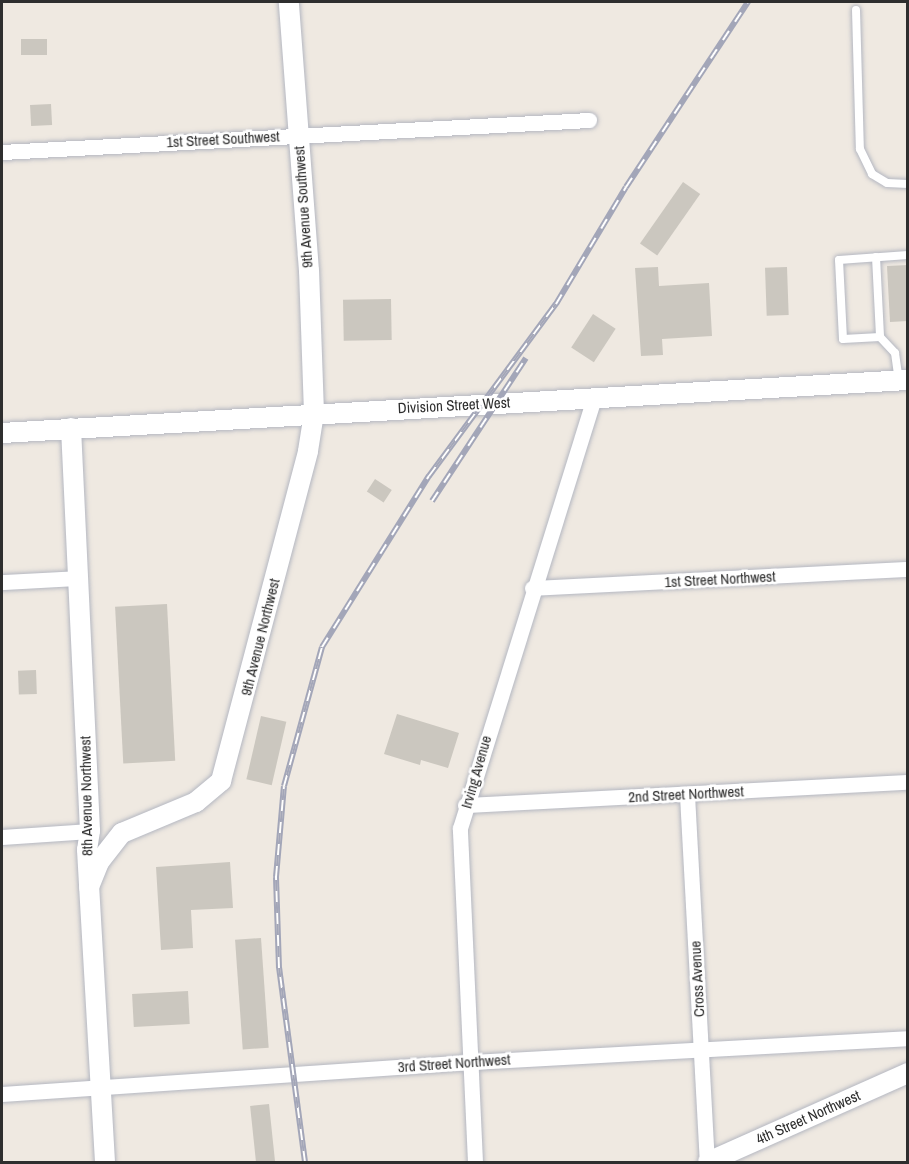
<!DOCTYPE html>
<html>
<head>
<meta charset="utf-8">
<style>
  body { margin:0 }
  #map { position:relative; width:909px; height:1164px; overflow:hidden; background:#efe9e1; font-family:"Archivo Narrow",sans-serif }
  div>[style] { position:absolute }
  .building>* { inset:0; background:#cbc7bf; transform-origin:0 0 }
  .roads { filter:drop-shadow(0 0 2px #b4b7c1) drop-shadow(0 0 2px #b4b7c1) }
  .lane>* { height:8px; margin:-4px; padding:0 4px; transform-origin:4px; border-radius:4px; background:#fff }
  .street>* { height:15px; margin:-7.5px; padding:0 7.5px; transform-origin:7.5px; border-radius:7.5px; background:#fff }
  .secondary>* { height:20px; margin:-10px; padding:0 10px; transform-origin:10px; border-radius:10px; background:#fff }
  .rail>* { height:6px; margin-top:-3px; transform-origin:0; background:repeating-linear-gradient(90deg,#fff 0 11px,#a3a6b8 0 22px); box-sizing:border-box; border-block:2px solid #a3a6b8 }
  span { translate:-50% -50%; white-space:nowrap; text-align:center; line-height:1.15; -webkit-text-stroke:5px #fff; paint-order:stroke }
  .street-label { font-size:15px; color:#2e2e2e }
  .frame { position:absolute; inset:0; border:3px solid #2e2e2e; pointer-events:none }
</style>
</head>
<body>
<div id="map">
  <div class="building">
    <i style="left:47px;top:39px;width:16px;height:26px;rotate:90deg"></i>
    <i style="left:51px;top:104px;width:21px;height:21px;rotate:87deg"></i>
    <i style="left:683px;top:182px;width:21px;height:75px;rotate:35deg"></i>
    <i style="clip-path:polygon(908px 265px,908px 321px,890px 322px,887px 266px)"></i>
    <i style="clip-path:polygon(658px 267px,659px 286px,709px 283px,712px 336px,662px 339px,663px 355px,641px 356px,635px 268px)"></i>
    <i style="left:787px;top:267px;width:48px;height:22px;rotate:88deg"></i>
    <i style="left:391px;top:299px;width:41px;height:48px;rotate:89deg"></i>
    <i style="left:593px;top:314px;width:27px;height:40px;rotate:33deg"></i>
    <i style="left:375px;top:479px;width:20px;height:15px;rotate:33deg"></i>
    <i style="left:167px;top:604px;width:157px;height:52px;rotate:87deg"></i>
    <i style="left:36px;top:670px;width:24px;height:18px;rotate:88deg"></i>
    <i style="clip-path:polygon(397px 714px,459px 733px,448px 768px,421px 760px,420px 765px,384px 754px)"></i>
    <i style="left:261px;top:716px;width:26px;height:65px;rotate:13deg"></i>
    <i style="clip-path:polygon(230px 862px,233px 908px,191px 910px,193px 948px,161px 950px,156px 867px)"></i>
    <i style="left:261px;top:938px;width:110px;height:26px;rotate:86deg"></i>
    <i style="left:188px;top:991px;width:33px;height:56px;rotate:87deg"></i>
    <i style="left:269px;top:1104px;width:58px;height:19px;rotate:84deg"></i>
  </div>
  <div class="roads">
    <div class="lane">
      <i style="left:856px;top:10px;width:139px;rotate:88.4deg"></i>
      <i style="left:860px;top:149px;width:28px;rotate:64deg"></i>
      <i style="left:872px;top:174px;width:17px;rotate:31deg"></i>
      <i style="left:887px;top:183px;width:21px;rotate:3deg"></i>
      <i style="left:876px;top:257px;width:80px;rotate:87.1deg"></i>
      <i style="left:880px;top:337px;width:22px;rotate:47deg"></i>
      <i style="left:895px;top:353px;width:28px;rotate:82deg"></i>
      <i style="left:880px;top:337px;width:37px;rotate:177deg"></i>
      <i style="left:843px;top:339px;width:79px;rotate:-92.9deg"></i>
      <i style="left:839px;top:260px;width:69px;rotate:-4.1deg"></i>
    </div>
    <div class="street">
      <i style="left:2px;top:152px;width:588px;rotate:-3.12deg"></i>
      <i style="left:2px;top:582px;width:76px;rotate:-3deg"></i>
      <i style="left:532px;top:588px;width:376px;rotate:-2.9deg"></i>
      <i style="left:687px;top:795px;width:368px;rotate:86.9deg"></i>
      <i style="left:465px;top:805px;width:444px;rotate:-3deg"></i>
      <i style="left:2px;top:837px;width:88px;rotate:-3.9deg"></i>
      <i style="left:2px;top:1094px;width:469px;rotate:-3.9deg"></i>
      <i style="left:470px;top:1062px;width:439px;rotate:-3.1deg"></i>
      <i style="left:475px;top:1162px;width:334px;rotate:-92.6deg"></i>
      <i style="left:460px;top:828px;width:450px;rotate:-72.7deg"></i>
    </div>
    <div class="secondary">
      <i style="left:71px;top:428px;width:403px;rotate:87.3deg"></i>
      <i style="left:90px;top:831px;width:19px;rotate:99deg"></i>
      <i style="left:87px;top:850px;width:313px;rotate:86.7deg"></i>
      <i style="left:2px;top:433px;width:908px;rotate:-3.35deg"></i>
      <i style="left:89px;top:887px;width:27px;rotate:-68deg"></i>
      <i style="left:99px;top:862px;width:37px;rotate:-52deg"></i>
      <i style="left:122px;top:833px;width:80px;rotate:-22.7deg"></i>
      <i style="left:196px;top:802px;width:33px;rotate:-40deg"></i>
      <i style="left:221px;top:781px;width:341px;rotate:-75.2deg"></i>
      <i style="left:308px;top:451px;width:38px;rotate:-81deg"></i>
      <i style="left:314px;top:413px;width:142px;rotate:-92deg"></i>
      <i style="left:309px;top:271px;width:270px;rotate:-94.3deg"></i>
      <i style="left:708px;top:1162px;width:219px;rotate:-24deg"></i>
    </div>
  </div>
  <div class="rail">
    <i style="left:432px;top:501px;width:171px;rotate:-56.7deg"></i>
    <i style="left:305px;top:1162px;width:196px;rotate:-97.6deg"></i>
    <i style="left:279px;top:968px;width:91px;rotate:-91.9deg"></i>
    <i style="left:276px;top:877px;width:91px;rotate:-85deg"></i>
    <i style="left:284px;top:786px;width:144px;rotate:-74.7deg"></i>
    <i style="left:322px;top:647px;width:202px;rotate:-58deg"></i>
    <i style="left:429px;top:476px;width:214px;rotate:-53.6deg"></i>
    <i style="left:556px;top:304px;width:136px;rotate:-59.1deg"></i>
    <i style="left:626px;top:187px;width:222px;rotate:-56.6deg"></i>
  </div>
  <div class="street-label">
    <span style="left:223px;top:139px;rotate:-3deg">1st Street Southwest</span>
    <span style="left:303px;top:207px;rotate:-94deg">9th Avenue Southwest</span>
    <span style="left:454px;top:405px;rotate:-3deg">Division Street West</span>
    <span style="left:720px;top:579px;rotate:-3deg">1st Street Northwest</span>
    <span style="left:260px;top:637px;rotate:-76deg">9th Avenue Northwest</span>
    <span style="left:476px;top:772px;rotate:-74deg">Irving Avenue</span>
    <span style="left:686px;top:794px;rotate:-3deg">2nd Street Northwest</span>
    <span style="left:86px;top:796px;rotate:-91deg">8th Avenue Northwest</span>
    <span style="left:697px;top:979px;rotate:-93deg">Cross Avenue</span>
    <span style="left:454px;top:1063px;rotate:-4deg">3rd Street Northwest</span>
    <span style="left:808px;top:1117px;rotate:-24deg">4th Street Northwest</span>
  </div>
  <div class="frame"></div>
</div>
</body>
</html>
